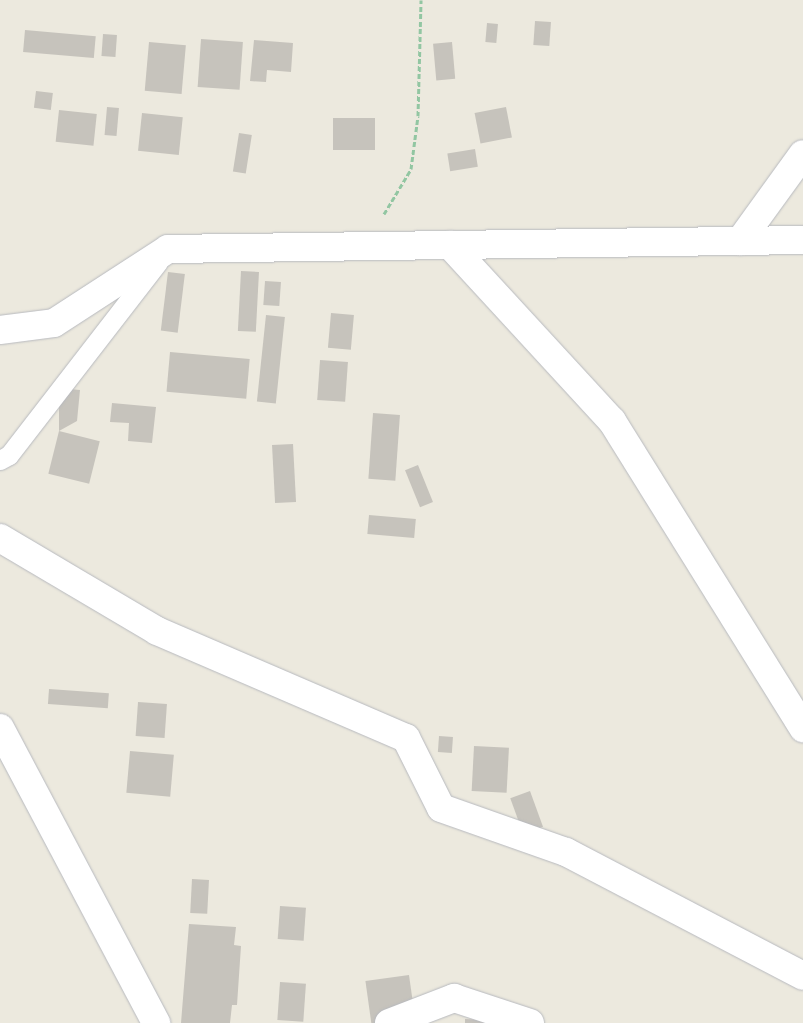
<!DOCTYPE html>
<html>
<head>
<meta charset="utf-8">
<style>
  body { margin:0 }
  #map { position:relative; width:803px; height:1023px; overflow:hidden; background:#ece9de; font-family:Figtree,sans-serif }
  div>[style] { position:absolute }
  .building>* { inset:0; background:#c6c3bc; transform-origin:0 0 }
  .path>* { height:3px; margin-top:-1.5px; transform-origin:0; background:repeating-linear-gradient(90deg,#92c6a2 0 5px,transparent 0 7.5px) }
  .roads { filter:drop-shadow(0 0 1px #b7b9be) drop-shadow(0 0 1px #b7b9be) }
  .lane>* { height:19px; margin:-9.5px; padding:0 9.5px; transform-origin:9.5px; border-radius:9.5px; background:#fff }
  .street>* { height:28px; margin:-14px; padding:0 14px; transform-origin:14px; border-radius:14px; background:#fff }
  span { translate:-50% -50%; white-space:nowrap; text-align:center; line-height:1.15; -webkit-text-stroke:4.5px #fff; paint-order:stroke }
</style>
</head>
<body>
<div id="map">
  <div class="building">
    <i style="left:535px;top:21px;width:16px;height:24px;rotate:4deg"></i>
    <i style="left:487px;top:23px;width:11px;height:19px;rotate:5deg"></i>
    <i style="left:25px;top:30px;width:71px;height:22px;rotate:5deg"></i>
    <i style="left:103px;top:34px;width:14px;height:22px;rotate:4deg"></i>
    <i style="left:201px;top:39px;width:42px;height:48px;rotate:4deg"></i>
    <i style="clip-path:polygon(254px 40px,293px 43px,291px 72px,267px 70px,266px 82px,250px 81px)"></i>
    <i style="left:149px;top:42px;width:37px;height:49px;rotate:5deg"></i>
    <i style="left:452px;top:42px;width:37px;height:19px;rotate:85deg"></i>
    <i style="left:36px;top:91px;width:17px;height:17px;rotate:7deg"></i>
    <i style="left:107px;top:107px;width:12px;height:28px;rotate:5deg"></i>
    <i style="left:506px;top:107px;width:31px;height:32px;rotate:79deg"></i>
    <i style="left:59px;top:110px;width:38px;height:32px;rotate:6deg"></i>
    <i style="left:142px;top:113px;width:41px;height:38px;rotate:6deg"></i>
    <i style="left:333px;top:118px;width:42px;height:32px"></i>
    <i style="left:239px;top:133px;width:13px;height:39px;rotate:9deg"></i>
    <i style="left:475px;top:149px;width:18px;height:28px;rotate:81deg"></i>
    <i style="left:241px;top:271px;width:18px;height:60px;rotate:3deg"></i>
    <i style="left:168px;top:272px;width:17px;height:59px;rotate:7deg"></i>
    <i style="left:265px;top:281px;width:16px;height:24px;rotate:4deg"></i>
    <i style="left:331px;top:313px;width:23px;height:35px;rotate:5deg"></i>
    <i style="left:266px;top:315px;width:19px;height:87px;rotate:6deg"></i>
    <i style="left:170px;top:352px;width:80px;height:40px;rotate:5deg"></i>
    <i style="left:320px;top:360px;width:28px;height:40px;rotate:4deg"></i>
    <i style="clip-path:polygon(59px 388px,80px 390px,77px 421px,59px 431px)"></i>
    <i style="clip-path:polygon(112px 403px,156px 407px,152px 443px,128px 441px,129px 423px,110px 422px)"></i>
    <i style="left:373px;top:413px;width:27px;height:66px;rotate:4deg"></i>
    <i style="left:59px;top:431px;width:42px;height:44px;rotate:14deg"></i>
    <i style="left:293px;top:444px;width:58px;height:21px;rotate:87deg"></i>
    <i style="left:418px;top:465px;width:40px;height:14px;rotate:68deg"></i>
    <i style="left:369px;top:515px;width:47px;height:19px;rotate:5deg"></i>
    <i style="left:49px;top:689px;width:60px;height:15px;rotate:4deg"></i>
    <i style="left:138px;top:702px;width:29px;height:34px;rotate:4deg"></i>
    <i style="left:439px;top:736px;width:14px;height:16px;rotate:4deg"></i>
    <i style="left:474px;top:746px;width:35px;height:45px;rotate:3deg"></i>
    <i style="left:130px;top:751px;width:44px;height:42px;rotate:5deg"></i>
    <i style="left:530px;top:791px;width:38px;height:21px;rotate:70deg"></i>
    <i style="left:192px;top:879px;width:17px;height:34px;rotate:3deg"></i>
    <i style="left:280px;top:906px;width:26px;height:33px;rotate:4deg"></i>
    <i style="clip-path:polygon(189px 924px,236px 927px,234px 945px,241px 946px,237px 1005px,232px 1005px,230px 1023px,181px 1023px)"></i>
    <i style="left:409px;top:975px;width:49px;height:44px;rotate:82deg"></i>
    <i style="left:280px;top:982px;width:26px;height:38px;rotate:4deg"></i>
    <i style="clip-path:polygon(465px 1019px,484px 1020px,484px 1023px,465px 1023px)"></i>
  </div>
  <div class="path">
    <i style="left:384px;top:214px;width:52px;rotate:-59deg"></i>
    <i style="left:411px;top:169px;width:53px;rotate:-82.5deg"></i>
    <i style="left:418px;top:116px;width:116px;rotate:-88.5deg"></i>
  </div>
  <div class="roads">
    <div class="lane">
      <i style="left:0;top:460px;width:10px;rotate:-29deg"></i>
      <i style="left:9px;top:455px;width:244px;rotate:-52.3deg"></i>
    </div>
    <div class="street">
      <i style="left:740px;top:241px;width:107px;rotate:-54.1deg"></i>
      <i style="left:450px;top:245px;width:239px;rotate:47.4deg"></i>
      <i style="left:612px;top:421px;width:362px;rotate:58.1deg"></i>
      <i style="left:0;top:330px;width:54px;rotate:-7.4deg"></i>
      <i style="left:54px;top:323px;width:136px;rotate:-33deg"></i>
      <i style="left:168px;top:249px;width:635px;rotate:-0.81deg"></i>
      <i style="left:0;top:538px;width:182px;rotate:30.6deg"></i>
      <i style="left:157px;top:631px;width:271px;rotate:23.3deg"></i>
      <i style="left:406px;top:738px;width:78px;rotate:63.4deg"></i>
      <i style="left:441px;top:808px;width:133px;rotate:19.4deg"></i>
      <i style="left:566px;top:852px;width:267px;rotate:27.6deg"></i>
      <i style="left:0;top:728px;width:334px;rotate:62.1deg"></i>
      <i style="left:389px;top:1023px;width:70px;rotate:-21deg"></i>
      <i style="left:454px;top:998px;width:80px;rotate:18.2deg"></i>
    </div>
  </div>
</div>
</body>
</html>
